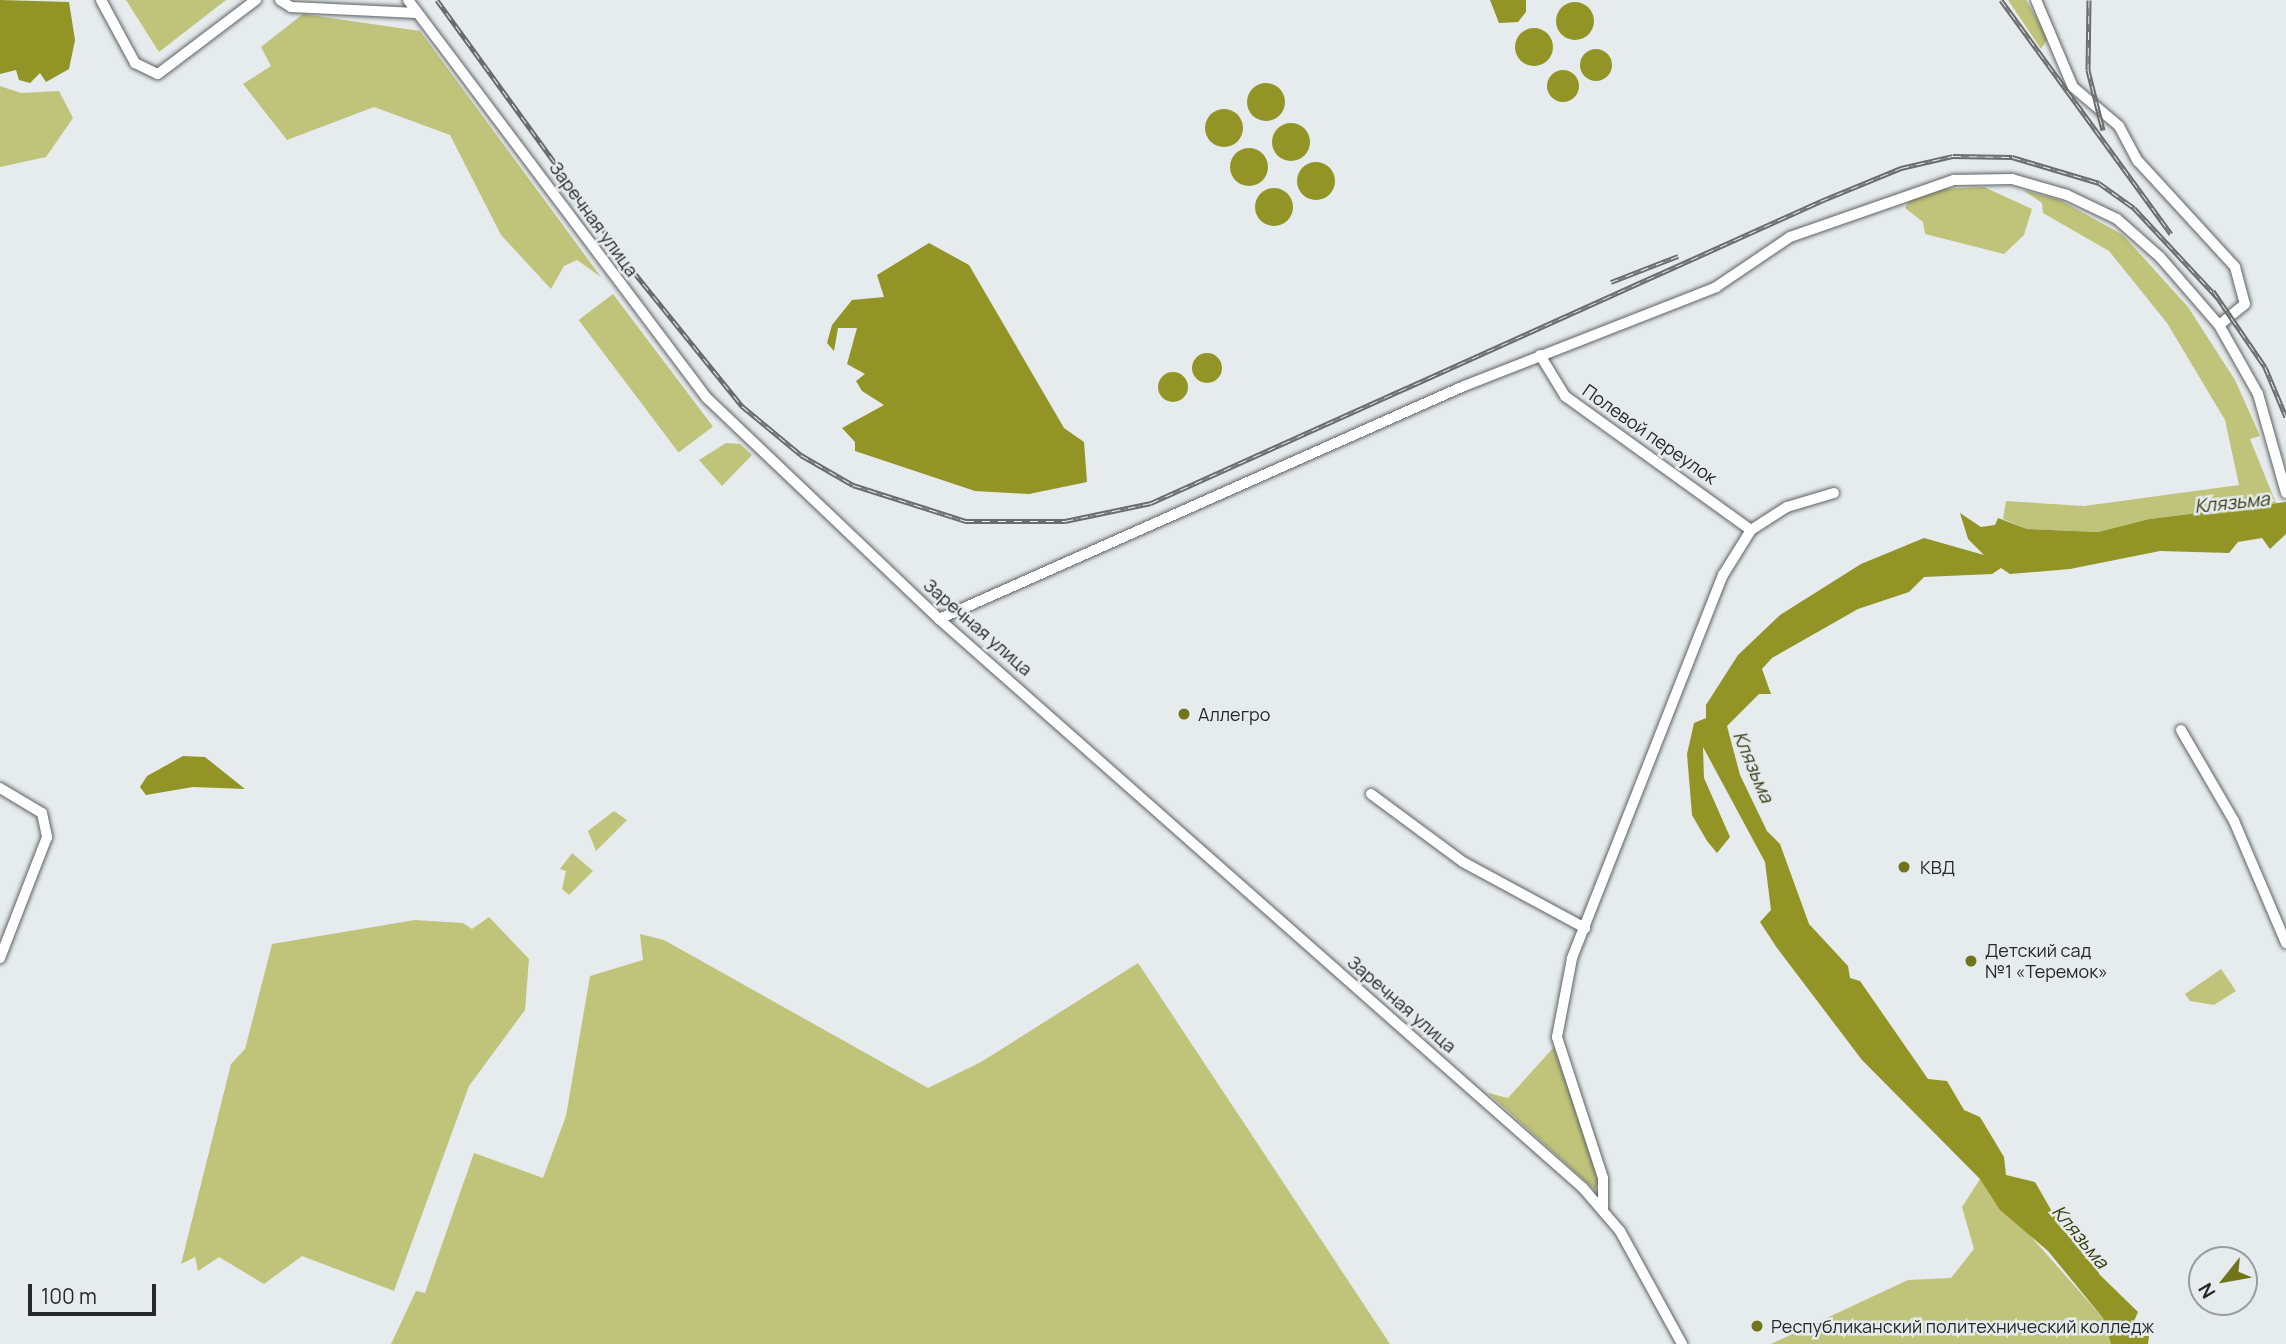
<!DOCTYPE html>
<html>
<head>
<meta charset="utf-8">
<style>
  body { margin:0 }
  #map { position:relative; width:2286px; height:1344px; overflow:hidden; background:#e6ebee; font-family:Manrope,sans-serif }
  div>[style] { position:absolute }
  .green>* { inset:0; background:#c0c47a; transform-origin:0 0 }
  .water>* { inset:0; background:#929526 }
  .round { border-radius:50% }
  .roads { filter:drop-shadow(0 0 2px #5e6264) drop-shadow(0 0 2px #5e6264) }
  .minor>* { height:10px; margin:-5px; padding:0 5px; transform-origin:5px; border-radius:5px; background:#fff }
  .rail>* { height:5px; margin-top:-2.5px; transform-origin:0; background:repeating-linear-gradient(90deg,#e6ebee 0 8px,#6a6d6e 0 16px); box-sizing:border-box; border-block:2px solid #6a6d6e }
  .dots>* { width:19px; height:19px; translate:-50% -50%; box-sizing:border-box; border:4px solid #e6ebee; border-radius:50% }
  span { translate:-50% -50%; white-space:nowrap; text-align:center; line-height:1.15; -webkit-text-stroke:5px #e6ebee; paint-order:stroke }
  .street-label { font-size:18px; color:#262829 }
  .poi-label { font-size:18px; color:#262829 }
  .left { translate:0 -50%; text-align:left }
  .water-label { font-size:19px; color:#393b0e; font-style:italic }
  .north { position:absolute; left:2188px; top:1246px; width:70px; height:70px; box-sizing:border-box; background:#e6ebee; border:2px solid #999d9f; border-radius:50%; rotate:239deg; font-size:19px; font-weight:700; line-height:28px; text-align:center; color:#262829 }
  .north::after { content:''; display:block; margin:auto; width:24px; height:32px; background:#71741a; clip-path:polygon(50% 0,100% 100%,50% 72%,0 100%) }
  .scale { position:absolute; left:28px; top:1284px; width:128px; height:32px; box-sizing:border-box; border:4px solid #262829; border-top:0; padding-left:9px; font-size:21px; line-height:24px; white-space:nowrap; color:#262829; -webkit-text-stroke:5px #e6ebee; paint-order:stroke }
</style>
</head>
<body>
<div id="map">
  <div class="green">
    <i style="clip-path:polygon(126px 0,226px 0,159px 52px)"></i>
    <i style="clip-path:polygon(2008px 0,2026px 0,2048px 38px,2041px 49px)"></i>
    <i style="clip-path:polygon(303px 14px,420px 31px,601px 277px,577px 260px,564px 266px,551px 289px,501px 235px,450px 135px,374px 107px,287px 140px,243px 84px,271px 66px,261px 47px)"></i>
    <i style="clip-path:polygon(0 86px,21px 93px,59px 91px,73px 118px,46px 157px,0 167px)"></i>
    <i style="clip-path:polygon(1984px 187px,2032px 209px,2024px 235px,2004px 254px,1925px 234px,1923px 222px,1905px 208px,1909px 200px,1941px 189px)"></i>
    <i style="clip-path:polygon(2023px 190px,2060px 200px,2123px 235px,2188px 307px,2235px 380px,2260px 436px,2250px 439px,2276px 503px,2149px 519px,2098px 532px,2027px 529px,2003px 519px,2006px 501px,2084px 506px,2239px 485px,2225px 420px,2167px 323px,2109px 251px,2043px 213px,2042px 203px)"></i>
    <i style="left:613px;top:294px;width:166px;height:43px;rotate:53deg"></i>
    <i style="clip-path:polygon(726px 443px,740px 444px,752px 455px,722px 486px,699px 460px)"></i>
    <i style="clip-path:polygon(614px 811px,627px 820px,596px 851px,588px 831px)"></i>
    <i style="clip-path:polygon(572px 853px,593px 871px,569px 895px,562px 889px,566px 871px,560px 869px)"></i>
    <i style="clip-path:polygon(489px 917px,529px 959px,525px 1010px,469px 1086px,394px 1291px,302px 1256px,264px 1284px,219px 1257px,198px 1271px,195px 1257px,181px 1264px,231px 1064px,245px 1049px,272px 944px,415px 920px,463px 923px,472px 929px)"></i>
    <i style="clip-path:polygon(640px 934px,664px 940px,928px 1088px,981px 1062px,1138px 963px,1390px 1344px,391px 1344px,416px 1291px,425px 1293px,474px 1153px,543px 1178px,566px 1116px,590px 976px,643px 960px)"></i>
    <i style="clip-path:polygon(2221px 969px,2236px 991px,2214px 1005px,2190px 1001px,2185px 994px)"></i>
    <i style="clip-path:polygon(1554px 1047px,1600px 1179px,1595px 1190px,1488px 1093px,1508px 1098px)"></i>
    <i style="clip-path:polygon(1980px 1179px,2103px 1318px,2111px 1344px,1771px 1344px,1908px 1280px,1951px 1278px,1974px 1249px,1962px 1207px)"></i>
  </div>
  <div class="water">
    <i style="clip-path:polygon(0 0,69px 2px,75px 40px,69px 69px,46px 82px,40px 73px,30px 83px,19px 80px,16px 70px,0 74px)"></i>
    <i style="clip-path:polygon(1490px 0,1526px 0,1526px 12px,1518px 22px,1499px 23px)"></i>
    <i class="round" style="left:1556px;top:2px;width:38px;height:38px"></i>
    <i class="round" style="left:1515px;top:28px;width:38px;height:38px"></i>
    <i class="round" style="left:1580px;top:49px;width:32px;height:32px"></i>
    <i class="round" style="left:1547px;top:70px;width:32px;height:32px"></i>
    <i class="round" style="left:1247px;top:83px;width:38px;height:38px"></i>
    <i class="round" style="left:1205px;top:109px;width:38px;height:38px"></i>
    <i class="round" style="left:1272px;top:123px;width:38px;height:38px"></i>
    <i class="round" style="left:1230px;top:148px;width:38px;height:38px"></i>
    <i class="round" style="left:1297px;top:162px;width:38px;height:38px"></i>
    <i class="round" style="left:1255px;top:188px;width:38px;height:38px"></i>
    <i style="clip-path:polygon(929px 243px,969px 265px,1064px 428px,1084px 442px,1087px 482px,1029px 494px,975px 491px,855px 451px,855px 442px,842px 428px,884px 405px,862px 391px,856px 381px,865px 374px,847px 364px,857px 328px,838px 328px,834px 351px,827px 343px,832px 325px,852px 300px,884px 297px,877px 275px)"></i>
    <i class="round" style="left:1192px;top:353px;width:30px;height:30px"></i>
    <i class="round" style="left:1158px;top:372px;width:30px;height:30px"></i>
    <i style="clip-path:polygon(2286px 502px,2286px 534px,2270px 549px,2262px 538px,2238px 542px,2229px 553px,2160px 551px,2070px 569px,2010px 574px,2001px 568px,1992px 574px,1924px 577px,1909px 592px,1858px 609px,1772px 658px,1762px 669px,1771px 694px,1759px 694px,1727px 726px,1740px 775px,1767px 831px,1780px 844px,1809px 924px,1848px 966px,1850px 978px,1860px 981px,1928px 1079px,1947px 1081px,1964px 1110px,1980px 1117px,2004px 1157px,2006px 1175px,2035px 1182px,2058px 1222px,2095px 1256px,2099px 1274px,2138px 1312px,2131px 1328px,2137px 1336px,2149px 1336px,2148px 1344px,2111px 1344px,2103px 1318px,2048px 1251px,2000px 1210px,1980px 1179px,1862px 1060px,1777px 948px,1760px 922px,1771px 910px,1765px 862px,1703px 747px,1704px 778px,1730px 837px,1717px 853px,1707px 841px,1692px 815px,1687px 754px,1694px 723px,1706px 718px,1706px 705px,1738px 655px,1780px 615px,1861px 564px,1924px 538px,1984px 555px,1968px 539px,1960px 513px,1981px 527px,1995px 525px,1998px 518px,2027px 529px,2098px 532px,2149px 519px)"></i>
    <i style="clip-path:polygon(183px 756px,205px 757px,245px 789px,193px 787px,146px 795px,140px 787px,147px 776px)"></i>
  </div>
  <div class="roads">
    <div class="minor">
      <i style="left:101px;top:0;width:72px;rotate:61.6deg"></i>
      <i style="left:135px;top:63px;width:25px;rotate:26deg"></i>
      <i style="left:158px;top:74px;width:123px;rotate:-37.1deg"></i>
      <i style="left:280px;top:0;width:13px;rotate:32deg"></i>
      <i style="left:291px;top:7px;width:126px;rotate:2.7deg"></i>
      <i style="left:408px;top:0;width:498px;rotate:53.1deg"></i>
      <i style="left:707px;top:398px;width:320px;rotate:43.6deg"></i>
      <i style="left:939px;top:619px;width:859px;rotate:41.46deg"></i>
      <i style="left:1583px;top:1188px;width:57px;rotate:49.3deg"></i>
      <i style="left:1620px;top:1231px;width:129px;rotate:61.2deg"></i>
      <i style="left:2036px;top:0;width:95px;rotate:67deg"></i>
      <i style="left:2073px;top:87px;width:60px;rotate:40.3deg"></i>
      <i style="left:2119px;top:126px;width:40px;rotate:62deg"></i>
      <i style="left:2138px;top:161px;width:144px;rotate:47.5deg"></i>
      <i style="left:2235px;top:267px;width:38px;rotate:75deg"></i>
      <i style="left:2245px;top:304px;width:33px;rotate:141deg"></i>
      <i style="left:1540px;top:355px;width:48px;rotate:58.6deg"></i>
      <i style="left:1565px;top:396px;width:229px;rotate:35.8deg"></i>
      <i style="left:939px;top:619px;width:574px;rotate:-23.93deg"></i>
      <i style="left:1464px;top:386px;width:271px;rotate:-21.4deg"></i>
      <i style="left:1716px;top:287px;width:89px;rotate:-34deg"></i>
      <i style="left:1790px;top:237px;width:174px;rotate:-19.2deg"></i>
      <i style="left:1954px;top:180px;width:58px;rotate:-1deg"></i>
      <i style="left:2012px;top:179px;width:57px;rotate:16.2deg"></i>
      <i style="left:2067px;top:195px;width:55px;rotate:25.6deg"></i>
      <i style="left:2117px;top:219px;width:57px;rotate:41.5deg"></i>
      <i style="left:2160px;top:257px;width:90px;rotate:49.1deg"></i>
      <i style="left:2219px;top:325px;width:79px;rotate:60.5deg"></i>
      <i style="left:2258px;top:394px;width:103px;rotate:74.2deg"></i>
      <i style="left:2181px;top:730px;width:105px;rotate:59.8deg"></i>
      <i style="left:2234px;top:821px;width:133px;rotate:66.9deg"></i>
      <i style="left:0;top:788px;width:49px;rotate:30.8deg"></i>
      <i style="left:42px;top:813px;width:25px;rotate:78deg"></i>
      <i style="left:47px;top:837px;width:130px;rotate:111.2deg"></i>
      <i style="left:1371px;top:794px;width:114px;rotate:36.5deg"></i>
      <i style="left:1463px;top:862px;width:139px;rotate:28.4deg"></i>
      <i style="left:1603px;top:1209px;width:31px;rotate:-90deg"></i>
      <i style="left:1603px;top:1178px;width:148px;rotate:-108.1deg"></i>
      <i style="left:1557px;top:1037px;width:80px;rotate:-79.2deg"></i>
      <i style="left:1572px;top:958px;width:412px;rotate:-68.5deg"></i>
      <i style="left:1723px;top:575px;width:53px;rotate:-58.1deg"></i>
      <i style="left:1751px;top:530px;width:43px;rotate:-32.6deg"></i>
      <i style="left:1787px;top:507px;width:49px;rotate:-16.6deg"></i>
    </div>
  </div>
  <div class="rail">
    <i style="left:437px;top:0;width:334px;rotate:54.1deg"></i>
    <i style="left:633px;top:271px;width:174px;rotate:51.1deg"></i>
    <i style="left:742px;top:406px;width:77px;rotate:39.7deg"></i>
    <i style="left:801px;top:455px;width:60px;rotate:30deg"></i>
    <i style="left:853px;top:485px;width:119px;rotate:17.7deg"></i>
    <i style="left:966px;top:521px;width:99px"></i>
    <i style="left:1065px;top:521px;width:88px;rotate:-11.8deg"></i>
    <i style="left:1151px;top:503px;width:735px;rotate:-24.26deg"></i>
    <i style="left:1821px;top:201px;width:87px;rotate:-22.4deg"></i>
    <i style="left:1901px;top:168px;width:53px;rotate:-13deg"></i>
    <i style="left:1953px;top:156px;width:59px;rotate:1deg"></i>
    <i style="left:2012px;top:157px;width:91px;rotate:16.6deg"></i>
    <i style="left:2099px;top:183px;width:43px;rotate:35.5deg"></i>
    <i style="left:2134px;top:208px;width:123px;rotate:47deg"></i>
    <i style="left:2001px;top:0;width:289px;rotate:54deg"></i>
    <i style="left:2089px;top:0;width:70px;rotate:90.8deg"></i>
    <i style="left:2088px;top:70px;width:62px;rotate:76deg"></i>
    <i style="left:1611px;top:282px;width:72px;rotate:-21.2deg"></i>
    <i style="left:2213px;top:291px;width:92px;rotate:55.6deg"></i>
    <i style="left:2265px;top:367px;width:54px;rotate:67.2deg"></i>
  </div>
  <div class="dots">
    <i style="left:1184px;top:714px;background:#71741a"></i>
    <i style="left:1904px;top:867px;background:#71741a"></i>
    <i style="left:1971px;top:961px;background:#71741a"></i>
    <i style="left:1757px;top:1326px;background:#71741a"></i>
  </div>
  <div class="street-label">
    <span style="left:594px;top:219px;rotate:54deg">Заречная улица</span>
    <span style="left:1650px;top:434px;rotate:35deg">Полевой переулок</span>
    <span style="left:978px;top:627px;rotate:41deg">Заречная улица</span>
    <span style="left:1402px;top:1004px;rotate:41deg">Заречная улица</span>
  </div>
  <div class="poi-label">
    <span class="left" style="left:1198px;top:714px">Аллегро</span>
    <span class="left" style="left:1920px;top:867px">КВД</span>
    <span class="left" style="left:1985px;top:961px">Детский сад<br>№1 «Теремок»</span>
    <span class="left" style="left:1771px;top:1326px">Республиканский политехнический колледж</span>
  </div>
  <div class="water-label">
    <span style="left:2232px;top:503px;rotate:-6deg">Клязьма</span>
    <span style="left:1753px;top:767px;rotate:67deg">Клязьма</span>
    <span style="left:2080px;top:1237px;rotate:50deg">Клязьма</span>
  </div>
  <div class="north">N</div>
  <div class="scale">100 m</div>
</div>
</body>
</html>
